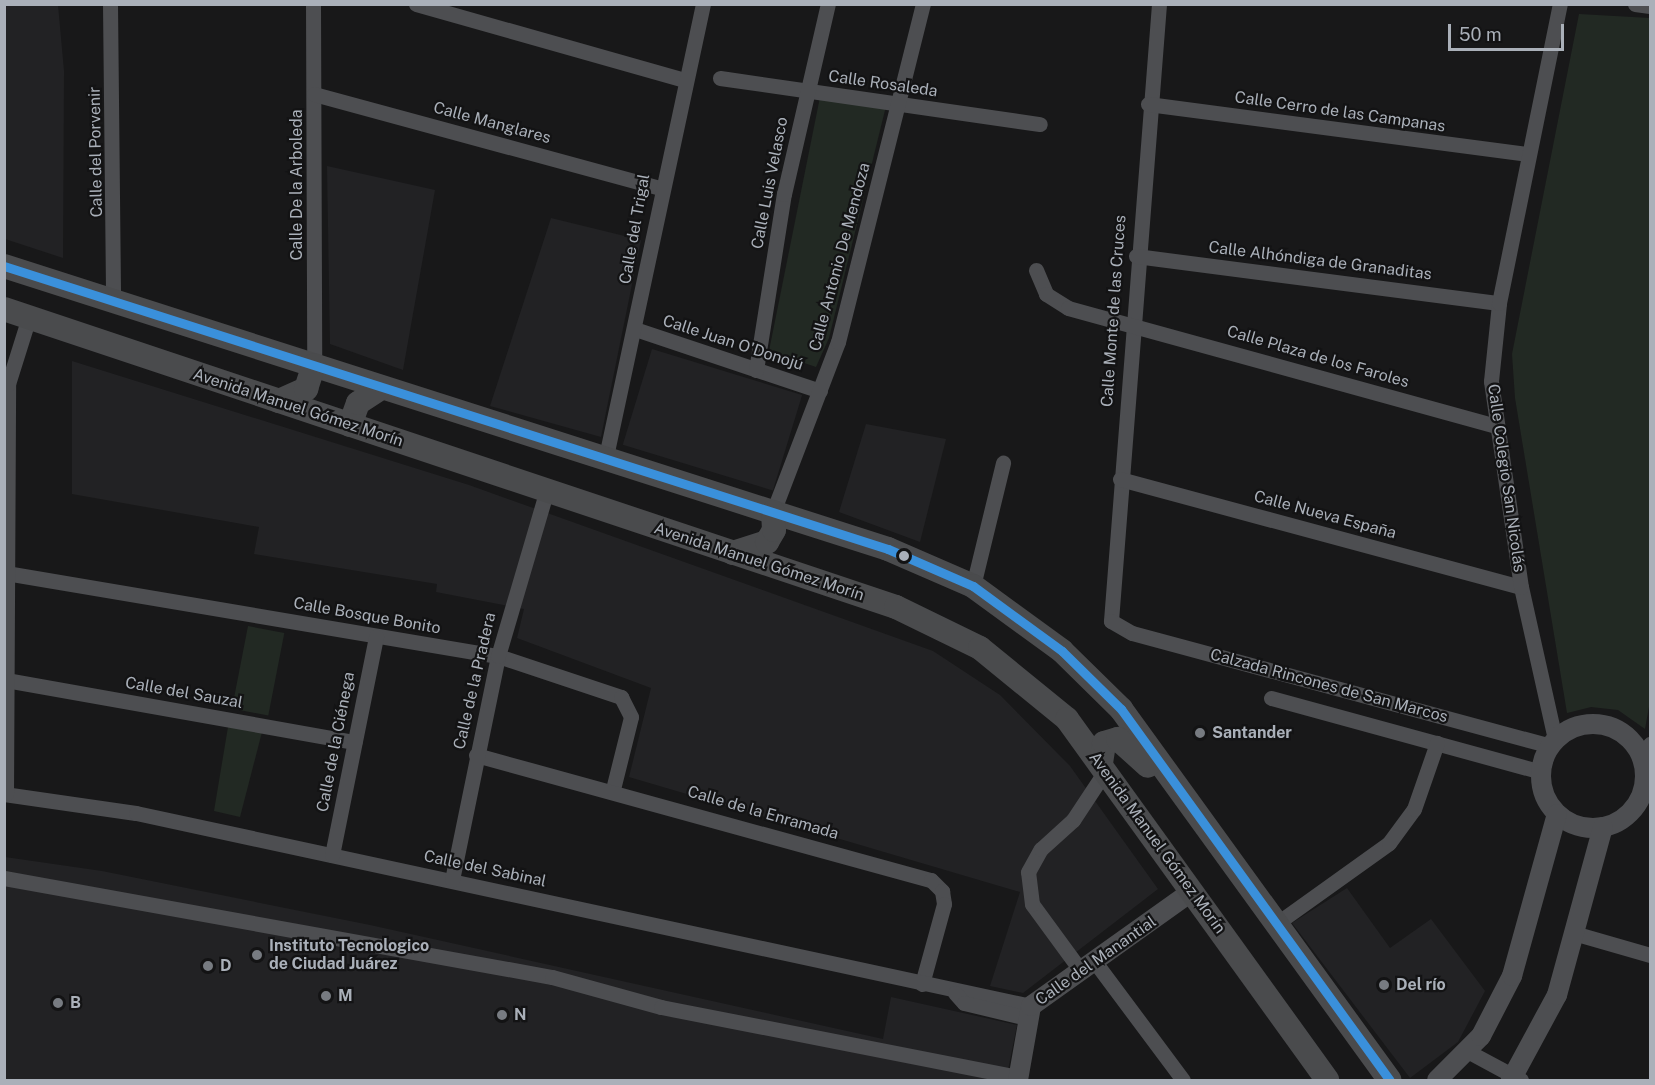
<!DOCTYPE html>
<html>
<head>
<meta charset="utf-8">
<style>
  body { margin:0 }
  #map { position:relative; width:1655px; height:1085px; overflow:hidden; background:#181819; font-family:"Public Sans",sans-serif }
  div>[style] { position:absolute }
  .built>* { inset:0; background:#222224; transform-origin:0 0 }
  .green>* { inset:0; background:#222923; transform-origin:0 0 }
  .minor>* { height:15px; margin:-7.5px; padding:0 7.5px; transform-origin:7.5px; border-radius:7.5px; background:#4d4e51 }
  .tertiary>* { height:20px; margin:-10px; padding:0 10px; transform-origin:10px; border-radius:10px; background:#4d4e51 }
  .tertiary>.ring { margin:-10px; padding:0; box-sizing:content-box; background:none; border:20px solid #4d4e51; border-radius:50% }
  .primary>* { height:24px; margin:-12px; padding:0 12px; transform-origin:12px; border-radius:12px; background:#4a4b4d }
  .bus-1>* { height:9px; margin:-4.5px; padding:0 4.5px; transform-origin:4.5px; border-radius:4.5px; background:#3a90db }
  .dots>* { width:16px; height:16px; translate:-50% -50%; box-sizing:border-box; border:3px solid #131314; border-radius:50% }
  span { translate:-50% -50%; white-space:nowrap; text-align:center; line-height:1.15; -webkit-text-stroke:4.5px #131314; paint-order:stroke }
  .street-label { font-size:16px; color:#aab0b9 }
  .poi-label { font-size:16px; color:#aab0b9; font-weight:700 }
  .left { translate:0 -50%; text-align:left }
  .frame { position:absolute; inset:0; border:6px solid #aab0b9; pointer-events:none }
  .scale { position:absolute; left:1448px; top:24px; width:116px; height:27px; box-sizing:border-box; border:3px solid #aab0b9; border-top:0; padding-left:8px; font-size:18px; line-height:21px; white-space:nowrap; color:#aab0b9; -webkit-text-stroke:4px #131314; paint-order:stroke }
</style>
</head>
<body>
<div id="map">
  <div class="built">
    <i style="clip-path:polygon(5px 4px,58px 5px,64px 71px,63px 258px,5px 239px)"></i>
    <i style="clip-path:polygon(327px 166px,435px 190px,403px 370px,330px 344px)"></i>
    <i style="clip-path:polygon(551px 218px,641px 240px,601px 437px,490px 406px)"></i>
    <i style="left:652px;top:349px;width:157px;height:100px;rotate:17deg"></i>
    <i style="clip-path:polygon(72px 361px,469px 485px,933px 651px,1000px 695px,1070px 766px,1158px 889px,1023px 993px,990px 986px,1020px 892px,629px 777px,651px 688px,517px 638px,524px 609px,436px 592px,437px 584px,254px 554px,259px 527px,72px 494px)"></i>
    <i style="clip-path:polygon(866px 424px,946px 439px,920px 542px,839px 512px)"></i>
    <i style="clip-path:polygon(5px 857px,102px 871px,370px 925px,883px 1039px,891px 997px,1017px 1025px,1006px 1080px,5px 1080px)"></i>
    <i style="clip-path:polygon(1347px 888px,1390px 948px,1431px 919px,1485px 991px,1458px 1042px,1410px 1078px,1292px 923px)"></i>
  </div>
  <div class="green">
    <i style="clip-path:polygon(1579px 14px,1650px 18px,1650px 701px,1645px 729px,1618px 710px,1591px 707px,1567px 713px,1515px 398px,1512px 354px)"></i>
    <i style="clip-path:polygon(820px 97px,886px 106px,829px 338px,816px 367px,769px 351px)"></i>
    <i style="left:248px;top:626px;width:37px;height:84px;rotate:11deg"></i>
    <i style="clip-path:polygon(228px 727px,262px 732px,240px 817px,214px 811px)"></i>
  </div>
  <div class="minor">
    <i style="left:110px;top:4px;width:295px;rotate:89.4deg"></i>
    <i style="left:313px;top:4px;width:361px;rotate:89.8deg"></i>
    <i style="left:416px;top:4px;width:279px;rotate:15.8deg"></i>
    <i style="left:1159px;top:4px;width:619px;rotate:94.45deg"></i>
    <i style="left:1111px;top:621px;width:24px;rotate:30deg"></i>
    <i style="left:1132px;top:633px;width:433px;rotate:15.1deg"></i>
    <i style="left:1635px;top:4px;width:15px;rotate:8deg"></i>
    <i style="left:720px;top:78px;width:323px;rotate:8.2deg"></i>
    <i style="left:314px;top:94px;width:359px;rotate:15.2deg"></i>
    <i style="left:1148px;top:104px;width:383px;rotate:7.5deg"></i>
    <i style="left:1136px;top:256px;width:366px;rotate:7.4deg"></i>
    <i style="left:1036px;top:270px;width:26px;rotate:67deg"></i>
    <i style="left:1046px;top:294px;width:26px;rotate:32deg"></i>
    <i style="left:1068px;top:308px;width:444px;rotate:15.4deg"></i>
    <i style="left:635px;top:329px;width:195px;rotate:18.5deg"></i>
    <i style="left:756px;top:370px;width:178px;rotate:-81deg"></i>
    <i style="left:784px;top:194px;width:195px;rotate:-77deg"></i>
    <i style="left:605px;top:461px;width:467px;rotate:-77.9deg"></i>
    <i style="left:1120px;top:479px;width:415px;rotate:15.1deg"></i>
    <i style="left:773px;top:512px;width:182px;rotate:-69.1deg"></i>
    <i style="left:838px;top:342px;width:349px;rotate:-75.9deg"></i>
    <i style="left:6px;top:573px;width:499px;rotate:9.6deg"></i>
    <i style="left:498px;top:656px;width:130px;rotate:18.4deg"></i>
    <i style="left:621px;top:697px;width:22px;rotate:63deg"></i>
    <i style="left:631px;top:717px;width:74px;rotate:104deg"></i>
    <i style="left:973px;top:586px;width:127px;rotate:-76.3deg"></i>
    <i style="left:6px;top:680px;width:354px;rotate:10.1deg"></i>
    <i style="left:1271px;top:698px;width:280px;rotate:15.3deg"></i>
    <i style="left:1555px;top:739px;width:156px;rotate:-102.6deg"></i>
    <i style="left:1521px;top:587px;width:208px;rotate:-98.3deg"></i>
    <i style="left:1491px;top:381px;width:78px;rotate:-84.1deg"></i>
    <i style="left:1499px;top:303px;width:305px;rotate:-78.5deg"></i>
    <i style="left:476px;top:755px;width:472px;rotate:15.4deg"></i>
    <i style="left:931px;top:880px;width:16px;rotate:45deg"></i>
    <i style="left:942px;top:891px;width:13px;rotate:81deg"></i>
    <i style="left:944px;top:904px;width:83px;rotate:105.4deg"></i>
    <i style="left:1642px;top:755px;width:14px;rotate:-54deg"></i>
    <i style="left:4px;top:794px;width:133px;rotate:8.2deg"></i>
    <i style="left:136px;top:813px;width:916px;rotate:12.17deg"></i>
    <i style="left:6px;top:794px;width:410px;rotate:-89.7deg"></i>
    <i style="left:8px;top:384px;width:70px;rotate:-72.6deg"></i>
    <i style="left:332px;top:855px;width:223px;rotate:-78.6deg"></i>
    <i style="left:4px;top:878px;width:557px;rotate:10.24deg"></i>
    <i style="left:552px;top:977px;width:113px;rotate:15.4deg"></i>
    <i style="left:661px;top:1007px;width:365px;rotate:11.1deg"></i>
    <i style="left:452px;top:880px;width:229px;rotate:-78.4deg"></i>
    <i style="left:498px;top:656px;width:170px;rotate:-73.6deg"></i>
    <i style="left:1276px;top:924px;width:139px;rotate:-35.6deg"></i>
    <i style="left:1389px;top:843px;width:42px;rotate:-53.7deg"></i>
    <i style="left:1414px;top:809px;width:70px;rotate:-70.8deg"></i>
    <i style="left:1577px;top:934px;width:76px;rotate:16deg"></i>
    <i style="left:1095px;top:962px;width:147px;rotate:53.3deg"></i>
    <i style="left:1081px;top:971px;width:83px;rotate:-126.2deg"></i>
    <i style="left:1032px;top:904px;width:32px;rotate:-97deg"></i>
    <i style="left:1028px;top:872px;width:26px;rotate:-61deg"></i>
    <i style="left:1041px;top:849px;width:43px;rotate:-42.2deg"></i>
    <i style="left:1073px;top:820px;width:60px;rotate:-56.6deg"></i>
    <i style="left:955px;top:993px;width:13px;rotate:48deg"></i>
    <i style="left:964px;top:1003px;width:65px;rotate:13.4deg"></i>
    <i style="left:1469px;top:1052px;width:59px;rotate:28.3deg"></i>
  </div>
  <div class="tertiary">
    <i class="ring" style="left:1541px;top:724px;width:84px;height:84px"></i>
    <i style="left:1018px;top:1080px;width:75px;rotate:-80deg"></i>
    <i style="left:1031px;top:1006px;width:198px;rotate:-35.5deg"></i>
    <i style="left:1437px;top:1080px;width:62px;rotate:-45deg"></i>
    <i style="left:1481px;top:1036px;width:68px;rotate:-62.7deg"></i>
    <i style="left:1512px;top:976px;width:168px;rotate:-74.5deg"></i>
    <i style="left:1511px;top:1080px;width:97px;rotate:-61.6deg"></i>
    <i style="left:1557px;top:995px;width:174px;rotate:-74.7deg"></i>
  </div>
  <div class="primary">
    <i style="left:4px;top:266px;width:928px;rotate:17.75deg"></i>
    <i style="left:888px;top:549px;width:93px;rotate:23.5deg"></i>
    <i style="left:973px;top:586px;width:110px;rotate:36.1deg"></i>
    <i style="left:1062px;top:651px;width:83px;rotate:44.5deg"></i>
    <i style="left:1121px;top:709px;width:458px;rotate:54.1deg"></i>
    <i style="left:4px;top:309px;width:940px;rotate:18.47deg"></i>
    <i style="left:896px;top:607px;width:93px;rotate:26deg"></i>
    <i style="left:980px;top:648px;width:112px;rotate:39.2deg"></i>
    <i style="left:1067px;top:719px;width:445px;rotate:54.2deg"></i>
    <i style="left:279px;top:401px;width:30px;rotate:-24deg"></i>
    <i style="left:306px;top:389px;width:25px;rotate:-72deg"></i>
    <i style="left:350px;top:425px;width:23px;rotate:-70deg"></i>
    <i style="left:358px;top:403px;width:27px;rotate:-33deg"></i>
    <i style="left:733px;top:553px;width:36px;rotate:-18deg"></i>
    <i style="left:767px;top:542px;width:14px;rotate:-60deg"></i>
    <i style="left:774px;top:530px;width:18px;rotate:-93deg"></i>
    <i style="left:1101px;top:763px;width:20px;rotate:-81deg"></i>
    <i style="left:1104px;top:743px;width:15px;rotate:-16deg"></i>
    <i style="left:1118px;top:739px;width:40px;rotate:42deg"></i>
  </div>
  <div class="bus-1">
    <i style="left:4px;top:266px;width:928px;rotate:17.75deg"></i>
    <i style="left:888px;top:549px;width:93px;rotate:23.5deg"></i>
    <i style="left:973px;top:586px;width:110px;rotate:36.1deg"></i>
    <i style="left:1062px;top:651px;width:83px;rotate:44.5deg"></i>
    <i style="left:1121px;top:709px;width:458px;rotate:54.1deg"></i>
  </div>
  <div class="dots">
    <i style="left:904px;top:556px;background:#aab0b9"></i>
    <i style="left:1200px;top:733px;background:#777b81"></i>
    <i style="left:257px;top:955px;background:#777b81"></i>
    <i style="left:208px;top:966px;background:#777b81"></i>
    <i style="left:1384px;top:985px;background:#777b81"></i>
    <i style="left:326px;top:996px;background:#777b81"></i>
    <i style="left:58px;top:1003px;background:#777b81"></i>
    <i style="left:502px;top:1015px;background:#777b81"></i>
  </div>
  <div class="street-label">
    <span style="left:883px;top:84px;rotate:8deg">Calle Rosaleda</span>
    <span style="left:1340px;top:112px;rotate:8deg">Calle Cerro de las Campanas</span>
    <span style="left:492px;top:123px;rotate:15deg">Calle Manglares</span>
    <span style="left:96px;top:152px;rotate:-91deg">Calle del Porvenir</span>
    <span style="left:770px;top:183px;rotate:-79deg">Calle Luis Velasco</span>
    <span style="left:297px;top:185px;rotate:-90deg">Calle De la Arboleda</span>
    <span style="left:635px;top:229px;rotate:-80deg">Calle del Trigal</span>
    <span style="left:840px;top:257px;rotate:-75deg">Calle Antonio De Mendoza</span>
    <span style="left:1320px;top:261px;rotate:7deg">Calle Alhóndiga de Granaditas</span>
    <span style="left:1114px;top:311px;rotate:-86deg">Calle Monte de las Cruces</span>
    <span style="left:733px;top:343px;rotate:18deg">Calle Juan O'Donojú</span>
    <span style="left:1318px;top:357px;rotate:16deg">Calle Plaza de los Faroles</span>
    <span style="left:298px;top:408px;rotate:18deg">Avenida Manuel Gómez Morín</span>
    <span style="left:1506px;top:478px;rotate:82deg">Calle Colegio San Nicolás</span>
    <span style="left:1325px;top:515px;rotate:15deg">Calle Nueva España</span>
    <span style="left:759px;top:562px;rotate:18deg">Avenida Manuel Gómez Morín</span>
    <span style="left:367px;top:616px;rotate:10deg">Calle Bosque Bonito</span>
    <span style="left:475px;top:681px;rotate:-77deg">Calle de la Pradera</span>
    <span style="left:1329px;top:686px;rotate:15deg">Calzada Rincones de San Marcos</span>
    <span style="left:184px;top:693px;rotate:10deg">Calle del Sauzal</span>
    <span style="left:336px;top:742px;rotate:-79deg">Calle de la Ciénega</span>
    <span style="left:763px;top:813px;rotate:16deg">Calle de la Enramada</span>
    <span style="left:1157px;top:843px;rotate:54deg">Avenida Manuel Gómez Morín</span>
    <span style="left:485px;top:869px;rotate:12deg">Calle del Sabinal</span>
    <span style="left:1096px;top:961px;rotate:-35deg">Calle del Manantial</span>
  </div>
  <div class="poi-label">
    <span class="left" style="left:1212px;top:733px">Santander</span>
    <span class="left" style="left:269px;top:955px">Instituto Tecnologico<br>de Ciudad Juárez</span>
    <span class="left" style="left:220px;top:966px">D</span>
    <span class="left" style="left:1396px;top:985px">Del río</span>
    <span class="left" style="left:338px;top:996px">M</span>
    <span class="left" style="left:70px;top:1003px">B</span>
    <span class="left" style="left:514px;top:1015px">N</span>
  </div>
  <div class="frame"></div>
  <div class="scale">50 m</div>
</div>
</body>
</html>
